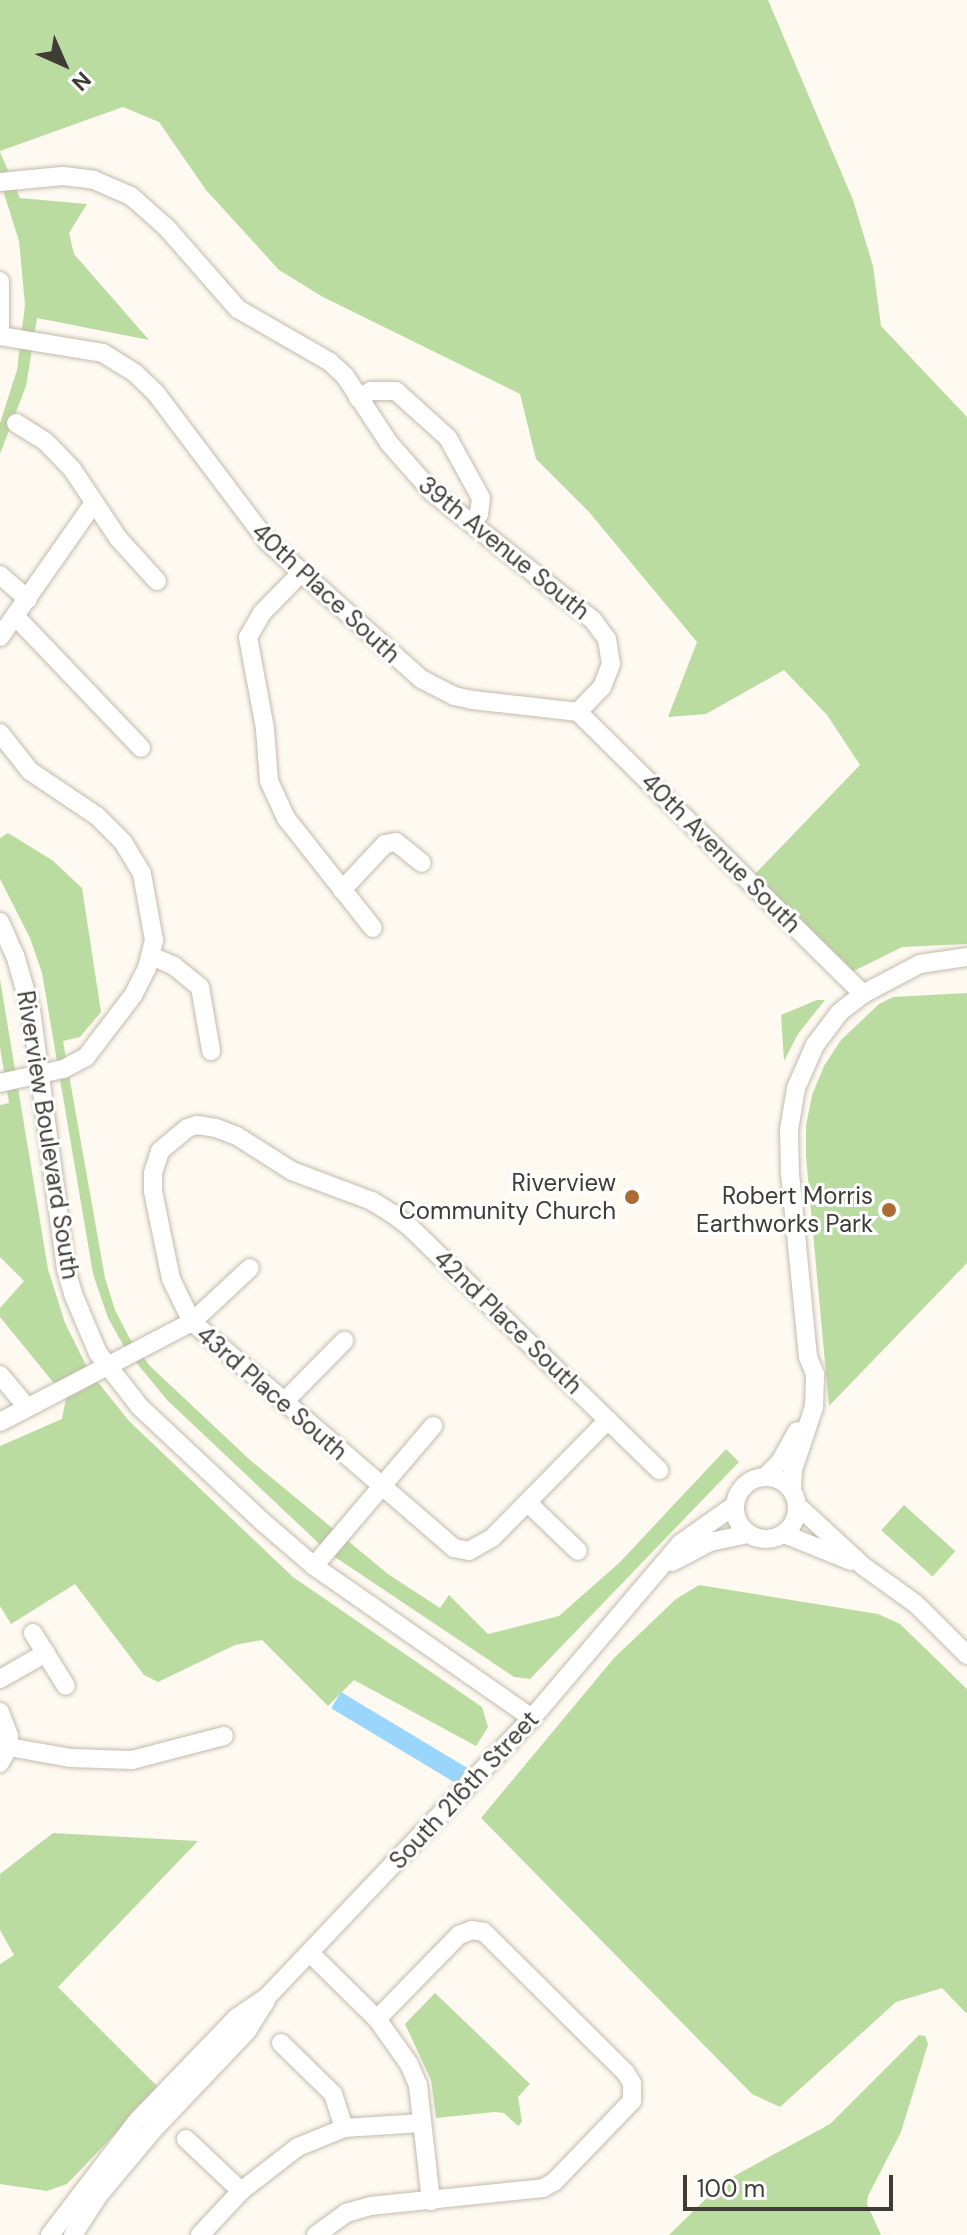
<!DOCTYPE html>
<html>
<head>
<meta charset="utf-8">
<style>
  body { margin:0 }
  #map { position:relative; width:967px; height:2235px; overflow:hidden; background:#fefaf1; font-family:"DM Sans",sans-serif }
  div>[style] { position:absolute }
  .green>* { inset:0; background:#bbdca1; transform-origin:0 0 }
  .water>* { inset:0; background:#9ad6fb; transform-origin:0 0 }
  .roads { filter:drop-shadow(0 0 2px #c2bbad) drop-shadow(0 0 2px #c2bbad) }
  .minor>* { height:18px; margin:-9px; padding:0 9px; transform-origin:9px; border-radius:9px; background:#fff }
  .minor>.ring { margin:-9px; padding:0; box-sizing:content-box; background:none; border:18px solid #fff; border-radius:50% }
  .dots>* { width:22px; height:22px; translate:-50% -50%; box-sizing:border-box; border:4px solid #fff; border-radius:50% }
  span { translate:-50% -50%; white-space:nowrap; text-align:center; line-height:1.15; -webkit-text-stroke:6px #fff; paint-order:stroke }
  .street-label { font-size:24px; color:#3f3c36 }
  .poi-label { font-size:24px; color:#3f3c36 }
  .right { translate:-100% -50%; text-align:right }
  .north { position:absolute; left:24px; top:24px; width:80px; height:80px; -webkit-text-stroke:6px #fff; paint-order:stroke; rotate:135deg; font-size:22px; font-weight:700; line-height:32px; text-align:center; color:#3f3c36 }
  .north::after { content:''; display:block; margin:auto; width:28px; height:36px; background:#3f3c36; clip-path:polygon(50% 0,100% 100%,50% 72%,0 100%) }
  .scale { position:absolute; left:683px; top:2175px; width:210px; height:36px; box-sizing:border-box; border:4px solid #3f3c36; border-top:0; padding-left:10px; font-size:24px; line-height:28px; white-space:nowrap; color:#3f3c36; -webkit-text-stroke:6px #fff; paint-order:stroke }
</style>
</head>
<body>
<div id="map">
  <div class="green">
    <i style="clip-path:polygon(0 0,768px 0,853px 200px,873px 266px,881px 326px,967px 417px,967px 944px,902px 947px,852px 972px,754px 875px,860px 765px,827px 715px,784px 670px,706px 714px,668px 717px,697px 642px,589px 512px,536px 459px,520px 394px,323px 297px,279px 270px,206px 190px,159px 122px,123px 107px,0 151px)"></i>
    <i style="clip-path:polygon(0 152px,20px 198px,87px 204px,69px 233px,74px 254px,149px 340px,37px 318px,26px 386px,0 454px,0 423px,17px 370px,25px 305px,19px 241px,0 181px)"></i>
    <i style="clip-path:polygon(8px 833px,52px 860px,82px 888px,101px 1012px,80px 1037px,63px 1041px,105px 1278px,115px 1310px,130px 1339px,150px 1366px,250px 1460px,388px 1574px,440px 1608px,449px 1595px,488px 1634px,559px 1616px,620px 1562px,726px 1449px,739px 1462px,530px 1679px,514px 1677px,329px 1553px,167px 1400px,126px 1350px,108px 1318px,93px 1274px,42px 973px,30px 938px,0 879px,0 838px)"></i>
    <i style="clip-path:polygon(0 979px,48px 1269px,65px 1323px,89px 1371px,129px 1421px,293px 1577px,482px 1707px,488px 1727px,476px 1746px,354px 1680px,328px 1706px,262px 1640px,235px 1645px,158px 1682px,144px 1675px,75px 1584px,11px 1624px,0 1606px,0 1446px,62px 1419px,66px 1398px,0 1317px,0 1308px,24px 1281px,0 1257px,0 1105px,9px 1103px,0 1047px)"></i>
    <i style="clip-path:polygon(967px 993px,967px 1263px,829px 1406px,806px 1157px,806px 1126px,812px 1095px,824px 1066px,841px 1040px,879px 1004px,893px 997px)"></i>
    <i style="clip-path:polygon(817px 1000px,825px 1000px,798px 1034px,784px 1061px,781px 1015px)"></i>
    <i style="left:904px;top:1505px;width:69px;height:34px;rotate:42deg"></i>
    <i style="clip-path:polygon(699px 1585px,878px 1614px,900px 1624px,967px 1689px,967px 2014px,942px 1988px,896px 2002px,780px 2107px,752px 2094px,481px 1818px,614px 1658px,676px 1599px)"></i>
    <i style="clip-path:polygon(53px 1833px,198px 1841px,58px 1987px,159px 2088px,67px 2184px,47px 2191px,0 2184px,0 1964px,14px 1955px,0 1930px,0 1874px)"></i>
    <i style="clip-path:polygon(435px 1993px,530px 2084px,518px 2097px,522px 2122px,518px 2126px,504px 2113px,495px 2112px,436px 2118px,431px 2080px,405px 2024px)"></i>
    <i style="clip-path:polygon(919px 2035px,925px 2036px,928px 2044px,901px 2132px,868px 2196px,867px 2204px,881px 2235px,669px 2235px,723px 2182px,830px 2124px)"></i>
  </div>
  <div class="water">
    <i style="left:341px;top:1692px;width:147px;height:19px;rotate:31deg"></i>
  </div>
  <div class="roads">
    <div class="minor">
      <i style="left:0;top:182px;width:63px;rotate:-5.4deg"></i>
      <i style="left:63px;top:176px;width:31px;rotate:7deg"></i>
      <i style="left:94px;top:180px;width:40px;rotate:23.4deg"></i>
      <i style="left:131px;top:196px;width:48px;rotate:41.6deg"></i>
      <i style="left:167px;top:228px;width:108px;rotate:48.8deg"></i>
      <i style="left:238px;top:309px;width:106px;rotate:29.9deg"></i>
      <i style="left:330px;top:362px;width:21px;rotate:43deg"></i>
      <i style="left:345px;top:376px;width:80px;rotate:56.7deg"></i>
      <i style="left:389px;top:443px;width:65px;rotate:48.7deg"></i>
      <i style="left:432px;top:492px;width:206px;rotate:38.5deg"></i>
      <i style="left:593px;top:620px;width:24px;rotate:54deg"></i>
      <i style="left:607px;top:639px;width:25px;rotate:81deg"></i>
      <i style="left:611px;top:664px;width:25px;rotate:111deg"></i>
      <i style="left:602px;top:687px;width:35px;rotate:134deg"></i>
      <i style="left:0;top:281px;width:48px;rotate:90deg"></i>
      <i style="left:0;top:336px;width:104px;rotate:9.4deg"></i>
      <i style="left:103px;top:353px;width:38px;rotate:32deg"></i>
      <i style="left:135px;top:373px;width:28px;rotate:44deg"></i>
      <i style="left:155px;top:392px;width:188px;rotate:53deg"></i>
      <i style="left:268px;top:542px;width:205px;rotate:41.8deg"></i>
      <i style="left:421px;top:679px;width:37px;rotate:27deg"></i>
      <i style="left:454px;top:696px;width:19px;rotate:12deg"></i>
      <i style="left:473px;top:700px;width:106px;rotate:6.5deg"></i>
      <i style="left:358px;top:398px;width:15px;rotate:-28deg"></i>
      <i style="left:371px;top:391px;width:25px"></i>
      <i style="left:396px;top:391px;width:70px;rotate:42.1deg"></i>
      <i style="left:448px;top:438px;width:68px;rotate:61.2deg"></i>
      <i style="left:481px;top:498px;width:16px;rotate:97deg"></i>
      <i style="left:479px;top:514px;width:9px;rotate:131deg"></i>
      <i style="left:16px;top:423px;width:34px;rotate:32deg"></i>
      <i style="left:45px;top:441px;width:39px;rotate:46deg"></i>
      <i style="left:72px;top:469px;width:83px;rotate:56.3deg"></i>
      <i style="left:118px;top:538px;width:58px;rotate:47.8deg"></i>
      <i style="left:300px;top:574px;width:54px;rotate:134.3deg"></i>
      <i style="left:262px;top:613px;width:28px;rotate:120deg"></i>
      <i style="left:248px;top:637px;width:94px;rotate:79.5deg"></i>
      <i style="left:265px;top:729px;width:52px;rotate:85.6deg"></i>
      <i style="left:269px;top:781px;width:41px;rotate:65.3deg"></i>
      <i style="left:286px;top:818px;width:140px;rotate:51.7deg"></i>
      <i style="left:0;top:575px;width:37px;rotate:41deg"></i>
      <i style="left:16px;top:617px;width:181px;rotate:46.3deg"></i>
      <i style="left:0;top:637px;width:164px;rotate:-55deg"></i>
      <i style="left:578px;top:712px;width:401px;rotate:44.7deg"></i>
      <i style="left:0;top:733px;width:48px;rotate:51.7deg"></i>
      <i style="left:30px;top:771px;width:81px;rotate:33.9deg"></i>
      <i style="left:97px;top:816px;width:37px;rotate:45deg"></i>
      <i style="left:123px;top:842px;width:37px;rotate:59deg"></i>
      <i style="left:142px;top:874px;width:67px;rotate:79.7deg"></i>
      <i style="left:154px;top:940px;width:29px;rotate:104deg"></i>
      <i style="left:147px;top:968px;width:29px;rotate:117deg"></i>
      <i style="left:134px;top:994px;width:79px;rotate:127.3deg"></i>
      <i style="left:86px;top:1057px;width:26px;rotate:152deg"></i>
      <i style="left:63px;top:1069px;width:65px;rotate:167.5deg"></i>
      <i style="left:342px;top:890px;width:63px;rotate:-46.9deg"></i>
      <i style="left:385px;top:844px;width:11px;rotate:-10deg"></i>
      <i style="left:396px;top:842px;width:33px;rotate:39deg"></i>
      <i style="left:0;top:922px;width:36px;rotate:66deg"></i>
      <i style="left:15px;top:955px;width:57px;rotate:73.8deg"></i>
      <i style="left:31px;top:1010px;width:261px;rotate:82.3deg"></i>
      <i style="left:66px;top:1269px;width:26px;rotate:74deg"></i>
      <i style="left:73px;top:1294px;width:64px;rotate:67deg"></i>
      <i style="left:98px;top:1353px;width:68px;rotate:52.1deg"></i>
      <i style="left:140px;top:1407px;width:170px;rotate:43.1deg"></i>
      <i style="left:264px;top:1523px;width:66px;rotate:40.7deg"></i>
      <i style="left:314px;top:1566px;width:266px;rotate:34.9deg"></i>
      <i style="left:151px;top:956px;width:25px;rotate:23deg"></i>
      <i style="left:174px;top:966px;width:33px;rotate:39deg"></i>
      <i style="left:200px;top:987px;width:65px;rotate:80.2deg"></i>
      <i style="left:0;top:1375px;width:42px;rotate:49.8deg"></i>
      <i style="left:284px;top:1402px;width:86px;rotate:-45.5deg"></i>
      <i style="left:608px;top:1420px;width:165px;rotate:134.5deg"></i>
      <i style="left:492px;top:1538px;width:26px;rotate:151deg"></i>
      <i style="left:469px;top:1551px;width:15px;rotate:-169deg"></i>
      <i style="left:454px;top:1548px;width:346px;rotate:-139.2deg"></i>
      <i style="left:192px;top:1322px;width:48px;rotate:-116deg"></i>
      <i style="left:171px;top:1279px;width:90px;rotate:-101.6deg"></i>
      <i style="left:153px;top:1191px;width:18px;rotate:-90deg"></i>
      <i style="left:153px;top:1173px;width:23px;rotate:-72deg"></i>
      <i style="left:160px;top:1151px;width:35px;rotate:-40deg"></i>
      <i style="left:187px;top:1128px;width:10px;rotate:-17deg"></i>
      <i style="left:197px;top:1125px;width:19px;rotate:9deg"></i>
      <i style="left:216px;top:1128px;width:22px;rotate:21deg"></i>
      <i style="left:237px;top:1136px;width:65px;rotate:32.5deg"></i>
      <i style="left:292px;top:1171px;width:85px;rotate:20.6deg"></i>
      <i style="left:372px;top:1201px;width:25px;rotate:32deg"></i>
      <i style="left:393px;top:1214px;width:23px;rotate:38deg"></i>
      <i style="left:411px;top:1228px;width:347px;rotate:44.3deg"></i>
      <i style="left:0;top:1422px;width:216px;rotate:-27.5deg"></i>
      <i style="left:192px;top:1322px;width:79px;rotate:-43deg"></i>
      <i style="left:766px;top:1476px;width:20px;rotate:-45deg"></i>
      <i style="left:780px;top:1462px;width:35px;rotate:-61deg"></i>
      <i class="ring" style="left:735px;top:1477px;width:44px;height:44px"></i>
      <i style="left:792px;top:1489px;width:19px;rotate:-87deg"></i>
      <i style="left:793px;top:1470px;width:66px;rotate:-71.6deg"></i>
      <i style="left:814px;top:1407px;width:33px;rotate:-88deg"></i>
      <i style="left:815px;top:1374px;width:18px;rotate:-112deg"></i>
      <i style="left:808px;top:1357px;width:184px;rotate:-95.6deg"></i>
      <i style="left:790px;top:1174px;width:44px;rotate:-91.3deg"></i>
      <i style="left:789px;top:1130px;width:43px;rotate:-80.5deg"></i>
      <i style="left:796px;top:1088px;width:47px;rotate:-66.2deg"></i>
      <i style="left:815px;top:1045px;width:41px;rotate:-52.9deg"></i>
      <i style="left:840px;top:1012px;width:29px;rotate:-38deg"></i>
      <i style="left:863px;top:994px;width:64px;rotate:-27.8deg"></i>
      <i style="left:920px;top:964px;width:48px;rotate:-8.5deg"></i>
      <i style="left:528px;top:1503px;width:69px;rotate:43.8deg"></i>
      <i style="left:798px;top:1506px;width:88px;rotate:42.7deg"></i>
      <i style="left:863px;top:1566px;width:65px;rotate:35.6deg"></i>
      <i style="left:916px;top:1604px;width:72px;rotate:45deg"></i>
      <i style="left:784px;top:1534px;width:72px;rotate:21.9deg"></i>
      <i style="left:672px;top:1562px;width:43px;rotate:-27.8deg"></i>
      <i style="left:710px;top:1542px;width:40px;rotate:-12deg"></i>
      <i style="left:314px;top:1566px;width:184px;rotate:-49.6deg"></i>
      <i style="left:33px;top:1633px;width:62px;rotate:58.1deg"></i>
      <i style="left:0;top:1679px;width:53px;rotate:-29.5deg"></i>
      <i style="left:0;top:1712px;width:26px;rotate:69deg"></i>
      <i style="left:9px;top:1736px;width:11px;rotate:90deg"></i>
      <i style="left:0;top:1763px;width:18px;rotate:-61deg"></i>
      <i style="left:9px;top:1747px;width:62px;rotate:10.2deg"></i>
      <i style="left:70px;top:1758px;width:62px;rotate:1.8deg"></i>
      <i style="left:132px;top:1760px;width:95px;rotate:-14.6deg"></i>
      <i style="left:310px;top:1953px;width:94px;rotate:44.6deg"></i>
      <i style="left:377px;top:2019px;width:55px;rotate:54.6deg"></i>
      <i style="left:409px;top:2064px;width:23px;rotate:67deg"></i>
      <i style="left:418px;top:2085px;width:117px;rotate:83.6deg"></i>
      <i style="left:281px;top:2043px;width:73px;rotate:44.4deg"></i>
      <i style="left:333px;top:2094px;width:36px;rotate:72deg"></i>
      <i style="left:186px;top:2139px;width:76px;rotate:43.4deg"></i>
      <i style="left:50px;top:2235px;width:145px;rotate:-52.6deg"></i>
      <i style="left:138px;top:2120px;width:141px;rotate:-46.1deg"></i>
      <i style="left:236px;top:2018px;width:37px;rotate:-34deg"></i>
      <i style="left:267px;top:1997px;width:385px;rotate:-46.5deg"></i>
      <i style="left:532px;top:1718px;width:228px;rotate:-49.6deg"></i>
      <i style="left:680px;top:1544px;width:67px;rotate:-35.3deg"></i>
      <i style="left:73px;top:2235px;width:46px;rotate:-57.3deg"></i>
      <i style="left:98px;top:2196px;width:87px;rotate:-50.1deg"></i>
      <i style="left:154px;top:2129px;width:135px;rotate:-46.5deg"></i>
      <i style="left:247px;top:2031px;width:36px;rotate:-58deg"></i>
      <i style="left:200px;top:2235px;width:60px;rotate:-47deg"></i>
      <i style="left:241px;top:2191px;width:72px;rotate:-37.7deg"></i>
      <i style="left:298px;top:2147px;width:50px;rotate:-22.4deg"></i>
      <i style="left:344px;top:2128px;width:78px;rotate:-3.7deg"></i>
      <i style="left:316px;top:2235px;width:37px;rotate:-36deg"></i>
      <i style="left:346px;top:2213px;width:25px;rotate:-16deg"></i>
      <i style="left:370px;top:2206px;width:174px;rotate:-5.9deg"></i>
      <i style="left:543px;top:2188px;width:13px;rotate:-29deg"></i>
      <i style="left:554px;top:2182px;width:112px;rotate:-46.1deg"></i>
      <i style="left:632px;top:2101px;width:18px;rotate:-90deg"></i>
      <i style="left:632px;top:2083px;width:13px;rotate:-122deg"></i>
      <i style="left:625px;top:2072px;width:199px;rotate:-135.2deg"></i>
      <i style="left:484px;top:1932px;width:12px;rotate:-171deg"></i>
      <i style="left:472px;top:1930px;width:14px;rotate:159deg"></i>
      <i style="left:459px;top:1935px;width:117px;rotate:134.3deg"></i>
    </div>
  </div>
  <div class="dots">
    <i style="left:632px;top:1197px;background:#ab6b33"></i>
    <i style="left:889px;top:1210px;background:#ab6b33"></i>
  </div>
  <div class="street-label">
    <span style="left:504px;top:548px;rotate:39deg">39th Avenue South</span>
    <span style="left:326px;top:593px;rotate:43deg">40th Place South</span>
    <span style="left:721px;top:853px;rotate:45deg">40th Avenue South</span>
    <span style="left:48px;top:1135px;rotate:81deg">Riverview Boulevard South</span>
    <span style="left:508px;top:1322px;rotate:44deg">42nd Place South</span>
    <span style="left:272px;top:1393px;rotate:41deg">43rd Place South</span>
    <span style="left:464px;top:1790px;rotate:-47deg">South 216th Street</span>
  </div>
  <div class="poi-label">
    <span class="right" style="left:616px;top:1197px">Riverview<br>Community Church</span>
    <span class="right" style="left:873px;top:1210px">Robert Morris<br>Earthworks Park</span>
  </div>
  <div class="north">N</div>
  <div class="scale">100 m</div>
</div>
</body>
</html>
